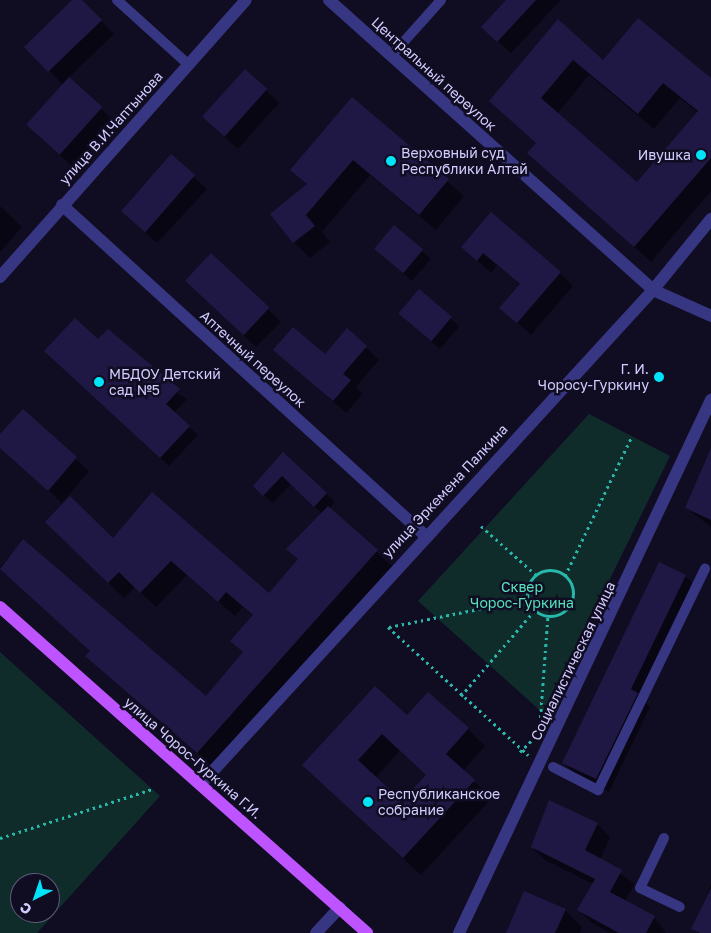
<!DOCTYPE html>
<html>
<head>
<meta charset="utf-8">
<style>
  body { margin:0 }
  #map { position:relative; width:711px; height:933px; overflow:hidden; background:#100d22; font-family:"Golos Text",sans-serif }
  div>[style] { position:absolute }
  .green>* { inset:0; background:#0f2c2b }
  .shadow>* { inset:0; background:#0007 }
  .building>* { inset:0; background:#201844; transform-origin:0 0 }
  .path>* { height:3px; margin-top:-1.5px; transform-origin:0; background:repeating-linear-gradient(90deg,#29b7ac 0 2.5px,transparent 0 6.5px) }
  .path>.ring { margin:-1.5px; padding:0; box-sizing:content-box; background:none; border:3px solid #29b7ac; border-radius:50% }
  .service>* { height:10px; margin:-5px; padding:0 5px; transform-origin:5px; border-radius:5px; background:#373683 }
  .minor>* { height:12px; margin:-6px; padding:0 6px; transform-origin:6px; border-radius:6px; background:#373683 }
  .primary>* { height:12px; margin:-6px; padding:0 6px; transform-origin:6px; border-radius:6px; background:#bd54ff }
  .dots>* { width:14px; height:14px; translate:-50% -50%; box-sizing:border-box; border:2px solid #100d22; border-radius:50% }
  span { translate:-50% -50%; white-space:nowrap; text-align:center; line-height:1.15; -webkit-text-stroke:5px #100d22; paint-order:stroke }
  .street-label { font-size:14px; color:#d2cdff }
  .poi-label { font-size:14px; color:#d2cdff }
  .left { translate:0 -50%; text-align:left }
  .right { translate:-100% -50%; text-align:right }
  .park-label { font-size:14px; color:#55e3be }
  .north { position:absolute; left:10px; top:873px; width:50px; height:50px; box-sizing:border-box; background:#100d22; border:1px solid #5e5a7a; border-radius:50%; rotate:221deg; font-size:14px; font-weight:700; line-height:20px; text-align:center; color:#d2cdff }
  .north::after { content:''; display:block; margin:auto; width:18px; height:22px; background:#00e3f8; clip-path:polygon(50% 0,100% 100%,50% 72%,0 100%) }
</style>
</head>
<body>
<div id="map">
  <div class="green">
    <i style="clip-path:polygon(589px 414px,670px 456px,544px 714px,418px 601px)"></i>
    <i style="clip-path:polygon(evenodd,0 652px,160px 796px,37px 933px,0 933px,0 652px,20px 883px,50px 883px,50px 913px,20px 913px,20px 883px)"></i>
  </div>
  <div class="shadow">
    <i style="clip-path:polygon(74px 0,81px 0,114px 34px,68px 78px,114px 121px,73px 167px,41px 138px,63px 85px,26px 47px)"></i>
    <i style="clip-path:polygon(507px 0,561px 0,511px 53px,495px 39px)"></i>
    <i style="clip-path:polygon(evenodd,558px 21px,603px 62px,711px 80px,711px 191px,651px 262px,529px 153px,537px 144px,506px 116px,558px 21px,589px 75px,654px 129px,680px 98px,698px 113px,637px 184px,557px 114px,589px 75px)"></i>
    <i style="clip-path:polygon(266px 90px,279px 103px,238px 149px,217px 130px)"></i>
    <i style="clip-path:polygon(352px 99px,464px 196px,436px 230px,370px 175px,322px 232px,330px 242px,310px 258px,294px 242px,308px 186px,292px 170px)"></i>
    <i style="clip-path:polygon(171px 156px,207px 189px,157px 243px,135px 223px)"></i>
    <i style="clip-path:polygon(0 206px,22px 227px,0 252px)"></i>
    <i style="clip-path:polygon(394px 227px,431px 259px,412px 281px,385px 258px)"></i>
    <i style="clip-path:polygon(463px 247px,560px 273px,573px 286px,531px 335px,501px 308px,520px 285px,497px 265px,491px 273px)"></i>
    <i style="clip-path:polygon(200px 294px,268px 309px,281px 322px,256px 347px)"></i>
    <i style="clip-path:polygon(451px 318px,459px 327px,440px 349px,408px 322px)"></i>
    <i style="clip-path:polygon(98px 341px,187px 399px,174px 413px,198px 435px,169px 466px,54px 360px)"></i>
    <i style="clip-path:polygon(366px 347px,379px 360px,356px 387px,363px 394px,346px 413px,275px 350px,325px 356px)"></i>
    <i style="clip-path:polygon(23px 411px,89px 471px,62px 503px,0 447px,0 436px)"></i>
    <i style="clip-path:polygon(711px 451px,711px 527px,686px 508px)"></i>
    <i style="clip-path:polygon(283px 454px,335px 502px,329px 509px,393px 567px,214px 768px,103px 672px,87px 656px,91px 652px,0 567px,23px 541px,206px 698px,244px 653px,232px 641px,253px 616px,243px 607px,235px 616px,187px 575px,156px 607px,135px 587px,124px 598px,62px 538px,113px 540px,269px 594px,299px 560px,322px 514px,291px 484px,273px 503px,263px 495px)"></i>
    <i style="clip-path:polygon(659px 564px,685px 576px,699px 589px,644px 701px,650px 707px,609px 792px,577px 776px,564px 763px)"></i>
    <i style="clip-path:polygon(evenodd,407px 717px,468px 729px,485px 746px,463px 771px,492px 798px,421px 875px,303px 765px,407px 717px,400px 751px,427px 776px,402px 803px,375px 778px,400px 751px)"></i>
    <i style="clip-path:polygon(597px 824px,610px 837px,600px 860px,635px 884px,625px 901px,654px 917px,666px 933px,610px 933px,592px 923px,579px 910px,593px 884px,545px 860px,532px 847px)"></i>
    <i style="clip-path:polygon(711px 885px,711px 933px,697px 933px,693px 928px)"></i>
    <i style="clip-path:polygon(565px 910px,582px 927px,580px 933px,507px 933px)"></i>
  </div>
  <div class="building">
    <i style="clip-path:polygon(72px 0,82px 0,102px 20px,48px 72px,24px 47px)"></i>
    <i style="clip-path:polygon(506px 0,536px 0,497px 42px,481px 27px)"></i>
    <i style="clip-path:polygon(evenodd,638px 18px,711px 78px,711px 158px,634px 247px,527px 153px,536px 143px,489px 101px,558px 19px,603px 60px,638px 18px,573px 60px,638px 114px,663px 83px,698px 111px,637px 182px,541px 98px,573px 60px)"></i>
    <i style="left:245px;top:69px;width:30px;height:64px;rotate:42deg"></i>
    <i style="left:69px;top:77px;width:45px;height:64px;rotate:42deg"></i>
    <i style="clip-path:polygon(352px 97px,449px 179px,419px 215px,353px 160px,306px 215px,315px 226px,293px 243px,270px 214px,307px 184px,290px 170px)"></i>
    <i style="left:171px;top:154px;width:32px;height:76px;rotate:41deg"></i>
    <i style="clip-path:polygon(491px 212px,561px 272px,517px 323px,499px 308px,520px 284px,483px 253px,477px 261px,461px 247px)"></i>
    <i style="left:394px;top:225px;width:38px;height:31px;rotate:40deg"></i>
    <i style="left:211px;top:253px;width:80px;height:38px;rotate:43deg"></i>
    <i style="left:419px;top:289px;width:43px;height:32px;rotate:40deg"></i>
    <i style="clip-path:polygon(75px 318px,98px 339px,108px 329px,180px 389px,166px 404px,190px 426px,160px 458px,44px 351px)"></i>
    <i style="clip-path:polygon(293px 327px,325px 354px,347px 328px,367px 346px,343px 374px,351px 380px,333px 401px,273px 350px)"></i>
    <i style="clip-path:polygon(23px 409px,77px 457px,48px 491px,0 448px,0 434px)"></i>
    <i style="clip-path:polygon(711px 448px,711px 520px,685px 508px)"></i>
    <i style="clip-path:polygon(283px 452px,327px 493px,314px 507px,282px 476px,263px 496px,253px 486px)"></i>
    <i style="clip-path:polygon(152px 492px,269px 593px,298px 559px,286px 549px,328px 506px,378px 550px,197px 753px,85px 656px,90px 651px,0 569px,23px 539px,206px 696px,243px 652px,230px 641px,253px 615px,226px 592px,218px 602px,171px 561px,140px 593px,119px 572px,108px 583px,45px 522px,70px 496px,113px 538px)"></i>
    <i style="clip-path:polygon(659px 562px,686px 575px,631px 689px,638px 693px,596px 779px,562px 763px)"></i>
    <i style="clip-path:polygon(evenodd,375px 686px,407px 715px,428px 692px,469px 728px,446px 754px,475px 780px,403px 858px,302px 765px,375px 686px,382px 734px,426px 775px,402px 801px,358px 760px,382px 734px)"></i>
    <i style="clip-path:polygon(549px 800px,598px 823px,585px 850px,622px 870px,610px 892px,655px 916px,646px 933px,619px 933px,577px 910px,595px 879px,531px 847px)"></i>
    <i style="clip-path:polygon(711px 888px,711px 933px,700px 933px,691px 929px)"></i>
    <i style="clip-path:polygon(524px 891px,566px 909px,555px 933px,506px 933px)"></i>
  </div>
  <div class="path">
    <i style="left:481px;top:526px;width:74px;rotate:41.7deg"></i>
    <i class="ring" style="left:527px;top:570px;width:43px;height:43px"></i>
    <i style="left:565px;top:576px;width:155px;rotate:-64.4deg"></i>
    <i style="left:388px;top:627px;width:190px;rotate:42.4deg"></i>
    <i style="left:389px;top:627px;width:142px;rotate:-11.4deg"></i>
    <i style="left:461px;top:696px;width:113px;rotate:-49.3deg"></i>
    <i style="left:540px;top:724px;width:108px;rotate:-85.8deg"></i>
    <i style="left:520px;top:752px;width:17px;rotate:-45deg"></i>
    <i style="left:0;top:838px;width:161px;rotate:-17.8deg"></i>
  </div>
  <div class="service">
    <i style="left:117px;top:0;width:97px;rotate:42.1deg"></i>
    <i style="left:391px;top:56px;width:75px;rotate:-48.2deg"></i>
    <i style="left:553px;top:767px;width:51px;rotate:27.1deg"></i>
    <i style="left:598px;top:790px;width:246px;rotate:-64.2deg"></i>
    <i style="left:664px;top:838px;width:55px;rotate:115.6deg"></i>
    <i style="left:640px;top:888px;width:44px;rotate:25.4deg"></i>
  </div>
  <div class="minor">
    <i style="left:329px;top:0;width:435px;rotate:41.8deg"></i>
    <i style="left:653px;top:290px;width:64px;rotate:24.1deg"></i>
    <i style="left:62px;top:205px;width:491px;rotate:42.3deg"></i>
    <i style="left:0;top:277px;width:370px;rotate:-48.4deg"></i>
    <i style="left:201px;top:784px;width:670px;rotate:-47.54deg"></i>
    <i style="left:653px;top:290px;width:92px;rotate:-50.8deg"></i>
    <i style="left:316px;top:933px;width:35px;rotate:-47deg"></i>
    <i style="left:459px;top:933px;width:590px;rotate:-64.7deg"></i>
  </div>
  <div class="primary">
    <i style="left:0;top:607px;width:491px;rotate:41.6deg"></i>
  </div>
  <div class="dots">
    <i style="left:701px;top:155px;background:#00e3f8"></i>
    <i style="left:391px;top:161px;background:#00e3f8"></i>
    <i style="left:659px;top:377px;background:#00e3f8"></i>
    <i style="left:99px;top:382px;background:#00e3f8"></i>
    <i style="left:368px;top:802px;background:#00e3f8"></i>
  </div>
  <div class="street-label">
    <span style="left:434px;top:74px;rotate:42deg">Центральный переулок</span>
    <span style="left:111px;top:128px;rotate:-48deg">улица В.И.Чаптынова</span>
    <span style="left:253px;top:359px;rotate:42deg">Аптечный переулок</span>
    <span style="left:445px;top:491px;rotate:-47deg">улица Эркемена Палкина</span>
    <span style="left:573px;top:661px;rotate:-64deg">Социалистическая улица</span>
    <span style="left:193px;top:758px;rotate:41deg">улица Чорос-Гуркина Г.И.</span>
  </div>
  <div class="poi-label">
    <span class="left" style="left:401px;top:161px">Верховный суд<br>Республики Алтай</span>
    <span class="right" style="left:691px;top:155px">Ивушка</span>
    <span class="right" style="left:649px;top:377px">Г. И.<br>Чоросу-Гуркину</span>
    <span class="left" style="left:109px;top:382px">МБДОУ Детский<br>сад №5</span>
    <span class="left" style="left:378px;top:802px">Республиканское<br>собрание</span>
  </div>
  <div class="park-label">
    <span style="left:522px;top:595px">Сквер<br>Чорос-Гуркина</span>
  </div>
  <div class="north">С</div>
</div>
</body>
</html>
